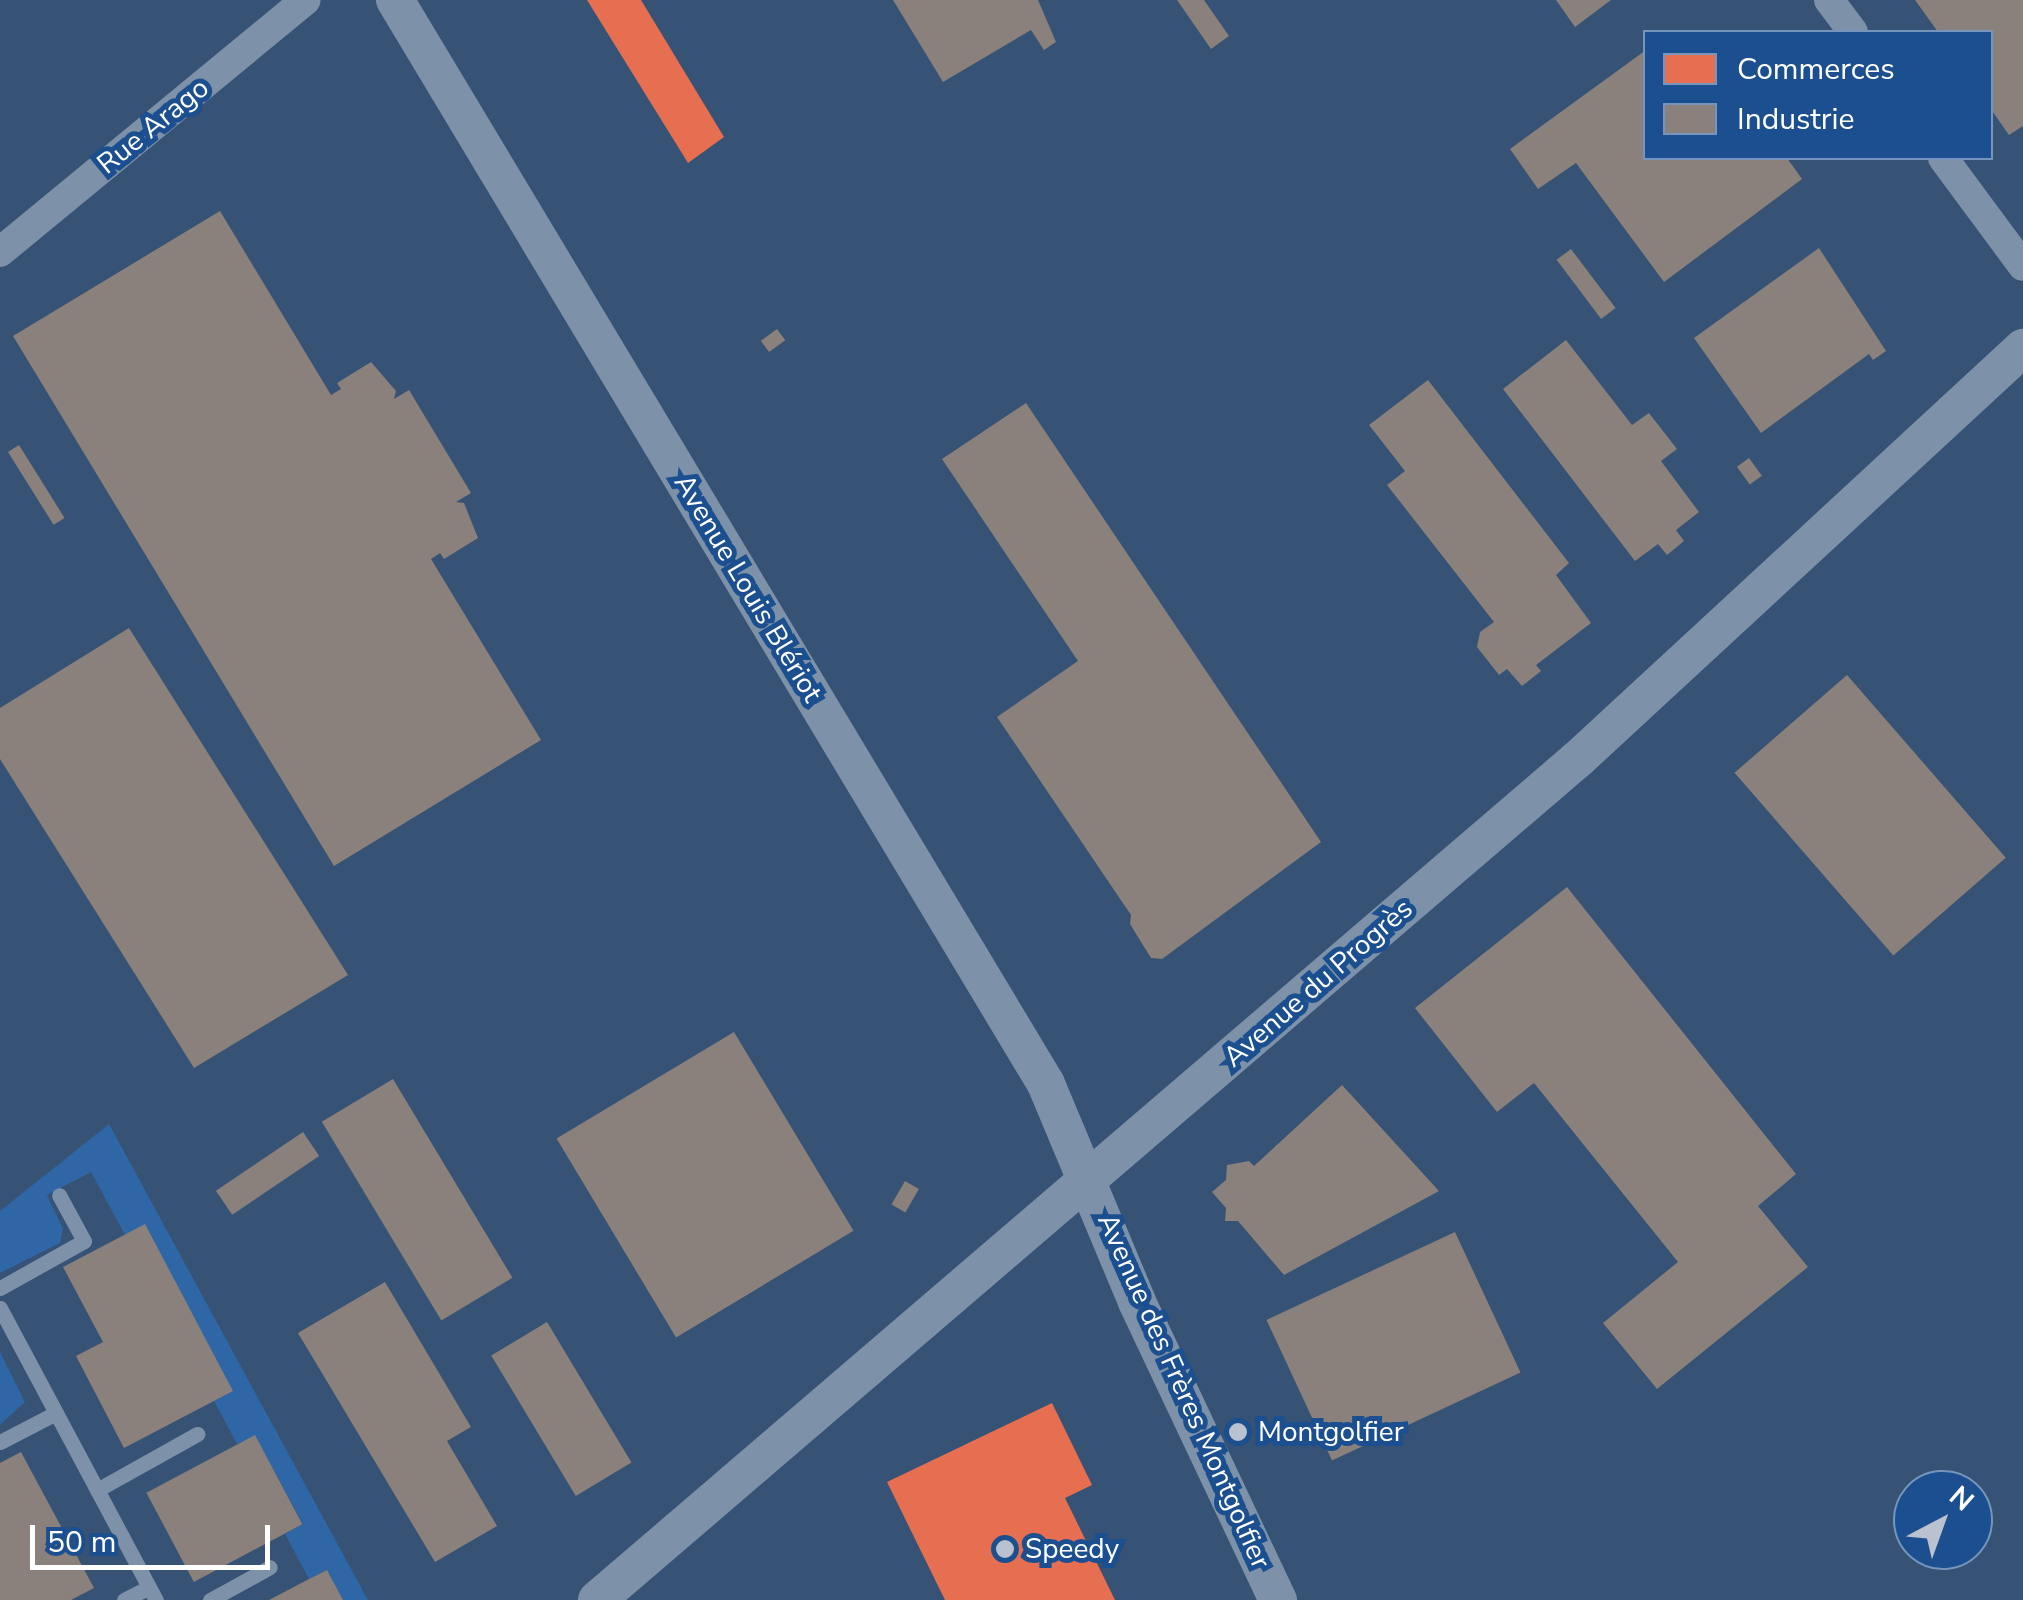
<!DOCTYPE html>
<html>
<head>
<meta charset="utf-8">
<style>
  body { margin:0 }
  #map { position:relative; width:2023px; height:1600px; overflow:hidden; background:#365274; font-family:"Nunito Sans",sans-serif }
  div>[style] { position:absolute }
  .green>* { inset:0; background:#2f66a5 }
  .shops>* { inset:0; background:#e76f51 }
  .industry>* { inset:0; background:#8a817c; transform-origin:0 0 }
  .service>* { height:15px; margin:-7.5px; padding:0 7.5px; transform-origin:7.5px; border-radius:7.5px; background:#7d92a8 }
  .minor>* { height:30px; margin:-15px; padding:0 15px; transform-origin:15px; border-radius:15px; background:#7d92a8 }
  .tertiary>* { height:38px; margin:-19px; padding:0 19px; transform-origin:19px; border-radius:19px; background:#7d92a8 }
  .dots>* { width:28px; height:28px; translate:-50% -50%; box-sizing:border-box; border:5px solid #1b4f8f; border-radius:50% }
  span { translate:-50% -50%; white-space:nowrap; text-align:center; line-height:1.15; -webkit-text-stroke:10px #1b4f8f; paint-order:stroke }
  .street-label { font-size:28px; color:#fff }
  .poi-label { font-size:28px; color:#fff }
  .left { translate:0 -50%; text-align:left }
  .legend { position:absolute; left:1643px; top:30px; width:350px; height:130px; box-sizing:border-box; background:#1b4f8f; border:2px solid #7695bc; margin:0; padding:12px 18px; list-style:none; font-size:30px; color:#fff }
  .legend li { display:flex; align-items:center; gap:20px; height:50px }
  .legend b { width:50px; border:2px solid #7695bc }
  .north { position:absolute; left:1893px; top:1470px; width:100px; height:100px; box-sizing:border-box; background:#1b4f8f; border:2px solid #7695bc; border-radius:50%; rotate:41deg; font-size:28px; font-weight:700; line-height:40px; text-align:center; color:#fff }
  .north::after { content:''; display:block; margin:auto; width:35px; height:45px; background:#b9c2ce; clip-path:polygon(50% 0,100% 100%,50% 72%,0 100%) }
  .scale { position:absolute; left:30px; top:1525px; width:240px; height:45px; box-sizing:border-box; border:5px solid #fff; border-top:0; padding-left:12px; font-size:30px; line-height:35px; white-space:nowrap; color:#fff; -webkit-text-stroke:8px #1b4f8f; paint-order:stroke }
</style>
</head>
<body>
<div id="map">
  <div class="green">
    <i style="clip-path:polygon(109px 1124px,368px 1600px,343px 1600px,327px 1570px,309px 1579px,285px 1534px,303px 1524px,255px 1436px,237px 1444px,214px 1401px,232px 1391px,145px 1225px,125px 1235px,91px 1172px,47px 1195px,63px 1229px,60px 1243px,0 1273px,0 1211px)"></i>
    <i style="clip-path:polygon(0 1352px,25px 1402px,0 1425px)"></i>
  </div>
  <div class="shops">
    <i style="clip-path:polygon(587px 0,641px 0,724px 137px,688px 163px)"></i>
    <i style="clip-path:polygon(1052px 1403px,1092px 1485px,1065px 1498px,1115px 1600px,945px 1600px,887px 1482px)"></i>
  </div>
  <div class="industry">
    <i style="clip-path:polygon(893px 0,1038px 0,1056px 42px,1044px 50px,1031px 30px,943px 82px)"></i>
    <i style="clip-path:polygon(1177px 0,1204px 0,1229px 36px,1211px 49px)"></i>
    <i style="clip-path:polygon(1556px 0,1611px 0,1575px 27px)"></i>
    <i style="clip-path:polygon(1915px 0,2023px 0,2023px 126px,2009px 135px,1990px 108px,1990px 32px,1938px 32px)"></i>
    <i style="clip-path:polygon(1646px 50px,1646px 158px,1787px 158px,1802px 179px,1664px 282px,1576px 163px,1538px 189px,1510px 149px)"></i>
    <i style="clip-path:polygon(220px 211px,331px 395px,341px 389px,337px 383px,371px 362px,396px 391px,394px 399px,409px 390px,471px 493px,456px 502px,464px 503px,478px 538px,444px 559px,440px 553px,431px 559px,541px 740px,334px 866px,13px 336px)"></i>
    <i style="clip-path:polygon(1819px 248px,1886px 351px,1873px 360px,1869px 354px,1761px 433px,1694px 338px)"></i>
    <i style="left:1571px;top:249px;width:74px;height:18px;rotate:53deg"></i>
    <i style="left:777px;top:329px;width:14px;height:20px;rotate:54deg"></i>
    <i style="clip-path:polygon(1566px 340px,1632px 425px,1649px 413px,1677px 449px,1661px 461px,1699px 512px,1676px 530px,1684px 541px,1667px 555px,1658px 544px,1635px 561px,1503px 389px)"></i>
    <i style="clip-path:polygon(1428px 380px,1569px 563px,1556px 575px,1591px 623px,1536px 665px,1541px 671px,1522px 686px,1507px 669px,1499px 675px,1477px 647px,1480px 632px,1494px 622px,1387px 485px,1405px 471px,1369px 425px)"></i>
    <i style="clip-path:polygon(1026px 403px,1321px 842px,1162px 959px,1151px 958px,1130px 924px,1131px 915px,997px 717px,1078px 661px,942px 459px)"></i>
    <i style="left:19px;top:445px;width:86px;height:13px;rotate:58deg"></i>
    <i style="left:1749px;top:458px;width:22px;height:15px;rotate:54deg"></i>
    <i style="clip-path:polygon(129px 628px,348px 975px,194px 1068px,0 759px,0 708px)"></i>
    <i style="left:1847px;top:675px;width:242px;height:149px;rotate:49deg"></i>
    <i style="clip-path:polygon(1567px 887px,1796px 1174px,1758px 1206px,1808px 1267px,1657px 1389px,1603px 1323px,1678px 1262px,1534px 1083px,1497px 1112px,1415px 1008px)"></i>
    <i style="left:734px;top:1032px;width:232px;height:207px;rotate:59deg"></i>
    <i style="left:393px;top:1079px;width:232px;height:83px;rotate:59deg"></i>
    <i style="clip-path:polygon(1342px 1085px,1439px 1191px,1284px 1275px,1238px 1221px,1225px 1221px,1226px 1208px,1212px 1192px,1226px 1180px,1227px 1165px,1249px 1161px,1254px 1166px)"></i>
    <i style="left:303px;top:1132px;width:29px;height:105px;rotate:56deg"></i>
    <i style="left:905px;top:1181px;width:16px;height:27px;rotate:30deg"></i>
    <i style="clip-path:polygon(145px 1224px,233px 1391px,124px 1448px,76px 1356px,103px 1342px,63px 1267px)"></i>
    <i style="left:1455px;top:1232px;width:155px;height:208px;rotate:65deg"></i>
    <i style="clip-path:polygon(385px 1282px,471px 1427px,447px 1441px,497px 1526px,435px 1562px,298px 1333px)"></i>
    <i style="left:547px;top:1322px;width:164px;height:65px;rotate:59deg"></i>
    <i style="left:255px;top:1435px;width:101px;height:123px;rotate:62deg"></i>
    <i style="clip-path:polygon(21px 1452px,94px 1588px,71px 1600px,0 1600px,0 1463px)"></i>
    <i style="clip-path:polygon(327px 1570px,343px 1600px,269px 1600px,309px 1579px)"></i>
  </div>
  <div class="service">
    <i style="left:0;top:1288px;width:96px;rotate:-29.2deg"></i>
    <i style="left:84px;top:1241px;width:52px;rotate:-118.5deg"></i>
    <i style="left:0;top:1308px;width:331px;rotate:61.9deg"></i>
    <i style="left:0;top:1442px;width:63px;rotate:-27.4deg"></i>
    <i style="left:97px;top:1490px;width:115px;rotate:-29.2deg"></i>
    <i style="left:124px;top:1600px;width:28px;rotate:-27deg"></i>
    <i style="left:210px;top:1600px;width:68px;rotate:-28.8deg"></i>
  </div>
  <div class="minor">
    <i style="left:1829px;top:0;width:40px;rotate:53deg"></i>
    <i style="left:1943px;top:158px;width:134px;rotate:53.5deg"></i>
    <i style="left:0;top:252px;width:396px;rotate:-39.5deg"></i>
  </div>
  <div class="tertiary">
    <i style="left:395px;top:0;width:1264px;rotate:59.01deg"></i>
    <i style="left:1046px;top:1084px;width:236px;rotate:67.3deg"></i>
    <i style="left:1137px;top:1302px;width:330px;rotate:64.7deg"></i>
    <i style="left:597px;top:1600px;width:1292px;rotate:-40.61deg"></i>
    <i style="left:1578px;top:759px;width:606px;rotate:-42.73deg"></i>
  </div>
  <div class="dots">
    <i style="left:1238px;top:1432px;background:#b9c2ce"></i>
    <i style="left:1005px;top:1549px;background:#b9c2ce"></i>
  </div>
  <div class="street-label">
    <span style="left:153px;top:126px;rotate:-39deg">Rue Arago</span>
    <span style="left:748px;top:588px;rotate:59deg">Avenue Louis Blériot</span>
    <span style="left:1318px;top:983px;rotate:-41deg">Avenue du Progrès</span>
    <span style="left:1184px;top:1391px;rotate:66deg">Avenue des Frères Montgolfier</span>
  </div>
  <div class="poi-label">
    <span class="left" style="left:1258px;top:1432px">Montgolfier</span>
    <span class="left" style="left:1025px;top:1549px">Speedy</span>
  </div>
  <ul class="legend">
  <li><b style="height:28px;background:#e76f51"></b>Commerces</li>
  <li><b style="height:28px;background:#8a817c"></b>Industrie</li>
  </ul>
  <div class="north">N</div>
  <div class="scale">50 m</div>
</div>
</body>
</html>
